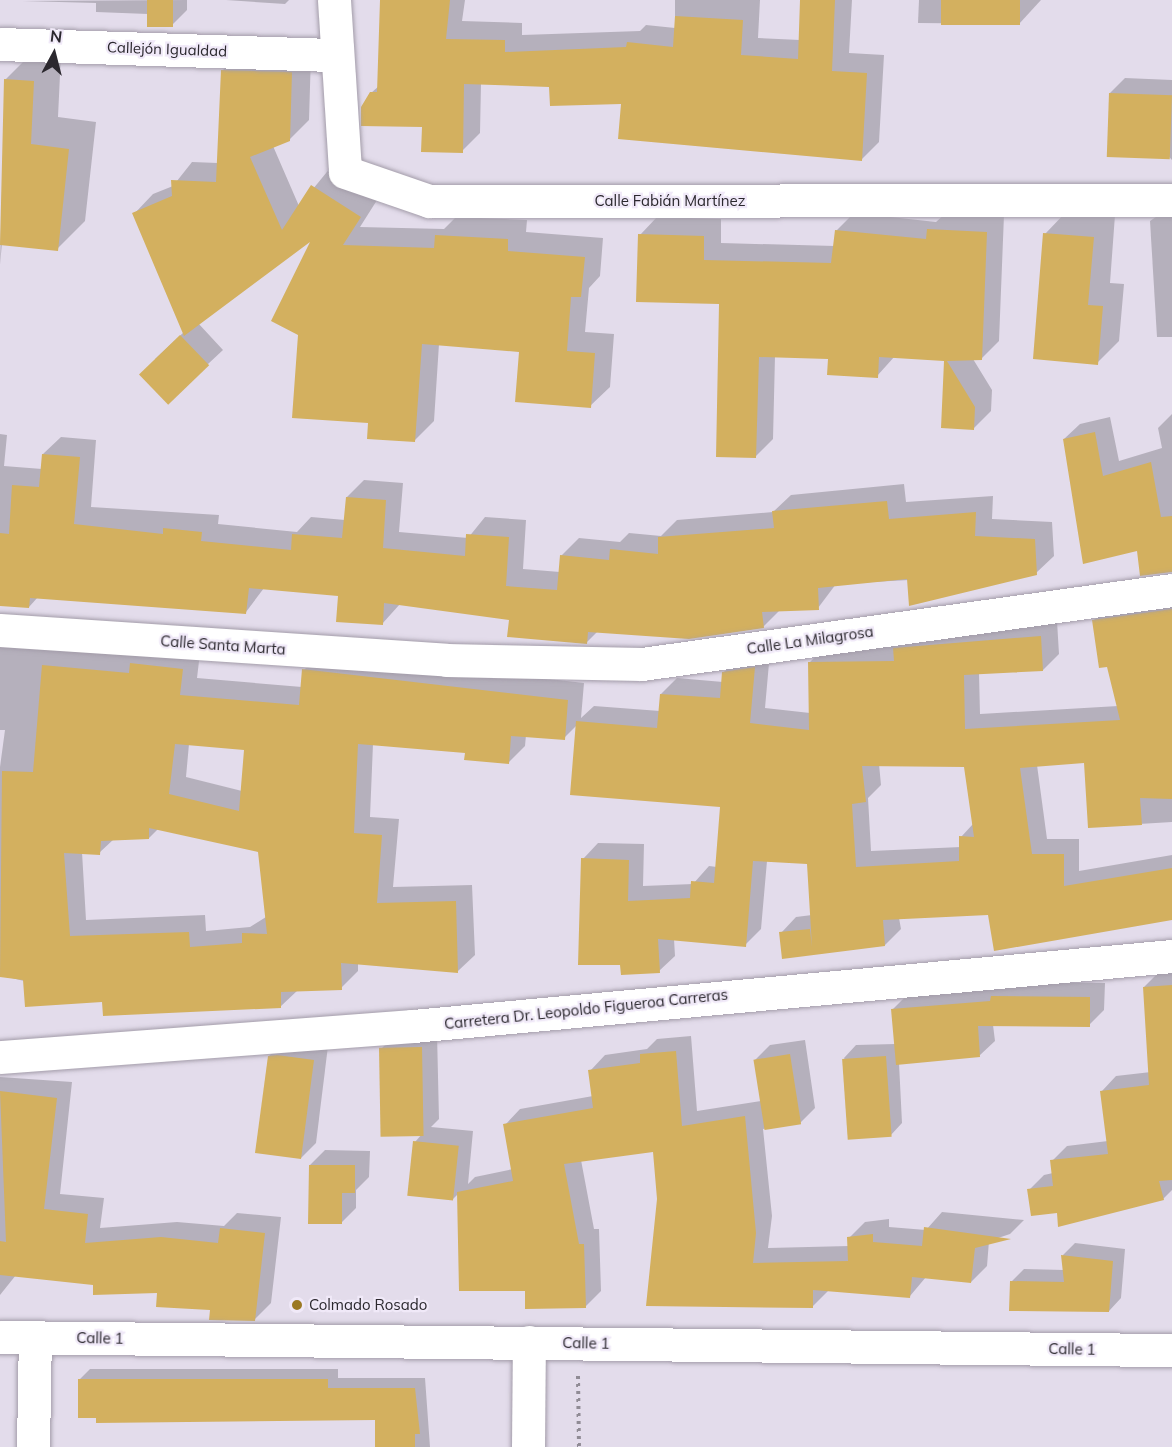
<!DOCTYPE html>
<html>
<head>
<meta charset="utf-8">
<style>
  body { margin:0 }
  #map { position:relative; width:1172px; height:1447px; overflow:hidden; background:#e3dceb; font-family:Mulish,sans-serif }
  div>[style] { position:absolute }
  .shadow>* { inset:0; background:#0003 }
  .building>* { inset:0; background:#d3b05f; transform-origin:0 0 }
  .path>* { height:4px; margin-top:-2px; transform-origin:0; background:repeating-linear-gradient(90deg,#908b95 0 3px,transparent 0 7.5px) }
  .roads { filter:drop-shadow(0 0 2px #a39ca9) drop-shadow(0 0 2px #a39ca9) }
  .minor>* { height:33px; margin:-16.5px; padding:0 16.5px; transform-origin:16.5px; border-radius:16.5px; background:#fff }
  .dots>* { width:16px; height:16px; translate:-50% -50%; box-sizing:border-box; border:3px solid #f0e9f8; border-radius:50% }
  span { translate:-50% -50%; white-space:nowrap; text-align:center; line-height:1.15; -webkit-text-stroke:4.5px #f0e9f8; paint-order:stroke }
  .street-label { font-size:15px; color:#2b282e }
  .poi-label { font-size:15px; color:#2b282e }
  .left { translate:0 -50%; text-align:left }
  .north { position:absolute; left:24px; top:24px; width:60px; height:60px; -webkit-text-stroke:4px #f0e9f8; paint-order:stroke; rotate:7deg; font-size:16px; font-weight:700; line-height:24px; text-align:center; color:#2b282e }
  .north::after { content:''; display:block; margin:auto; width:21px; height:27px; background:#2b282e; clip-path:polygon(50% 0,100% 100%,50% 72%,0 100%) }
</style>
</head>
<body>
<div id="map">
  <div class="shadow">
    <i style="clip-path:polygon(187px 0,187px 10px,172px 25px,148px 14px,96px 12px,96px 3px,22px 1px)"></i>
    <i style="clip-path:polygon(226px 0,289px 0,285px 4px)"></i>
    <i style="clip-path:polygon(381px 0,465px 0,462px 21px,522px 23px,522px 35px,640px 31px,646px 25px,675px 28px,675px 0,760px 0,758px 38px,800px 40px,802px 0,852px 0,849px 53px,884px 55px,879px 142px,861px 160px,550px 85px,481px 83px,480px 133px,462px 151px,371px 93px,379px 86px)"></i>
    <i style="clip-path:polygon(919px 0,1041px 0,1019px 24px,918px 23px)"></i>
    <i style="clip-path:polygon(242px 51px,311px 54px,309px 120px,289px 140px,273px 146px,299px 206px,331px 167px,379px 197px,360px 227px,444px 229px,456px 217px,527px 220px,526px 232px,603px 238px,600px 276px,589px 288px,585px 332px,614px 334px,610px 387px,590px 406px,521px 350px,439px 344px,434px 421px,414px 441px,369px 421px,314px 237px,198px 323px,223px 350px,208px 364px,155px 359px,184px 332px,134px 214px,153px 194px,173px 186px,192px 162px,218px 163px,222px 71px)"></i>
    <i style="clip-path:polygon(33px 52px,61px 54px,58px 117px,96px 122px,85px 221px,57px 249px,2px 243px,0 265px,5px 80px)"></i>
    <i style="clip-path:polygon(1125px 78px,1172px 80px,1172px 160px,1110px 93px)"></i>
    <i style="clip-path:polygon(1172px 206px,1172px 337px,1157px 337px,1150px 221px)"></i>
    <i style="clip-path:polygon(1067px 211px,1115px 215px,1110px 283px,1124px 284px,1119px 341px,1097px 363px,1045px 234px)"></i>
    <i style="clip-path:polygon(854px 213px,936px 222px,946px 213px,1004px 215px,999px 341px,981px 359px,973px 359px,992px 390px,991px 411px,974px 428px,946px 359px,895px 356px,877px 376px,830px 357px,775px 356px,773px 439px,756px 456px,721px 303px,640px 235px,657px 217px,721px 219px,721px 243px,835px 246px,836px 231px)"></i>
    <i style="clip-path:polygon(1172px 414px,1172px 571px,1138px 549px,1064px 439px,1080px 424px,1110px 417px,1119px 461px,1162px 448px,1158px 428px)"></i>
    <i style="clip-path:polygon(0 434px,7px 435px,4px 466px,42px 469px,43px 454px,61px 437px,96px 440px,91px 507px,219px 515px,218px 524px,297px 532px,311px 517px,345px 520px,347px 497px,364px 480px,403px 483px,399px 532px,468px 538px,485px 517px,526px 520px,523px 569px,560px 572px,561px 556px,579px 538px,620px 542px,629px 533px,661px 536px,677px 520px,773px 512px,791px 495px,904px 484px,906px 502px,993px 496px,992px 519px,1052px 522px,1054px 556px,1036px 573px,836px 584px,818px 608px,780px 610px,763px 627px,598px 631px,586px 643px,510px 619px,400px 604px,382px 624px,339px 594px,264px 588px,246px 612px,38px 597px,29px 607px,0 605px)"></i>
    <i style="clip-path:polygon(1172px 596px,1172px 660px,1093px 621px,1109px 605px)"></i>
    <i style="clip-path:polygon(evenodd,1057px 621px,1059px 654px,1043px 670px,979px 673px,980px 714px,1118px 706px,1172px 690px,1172px 822px,1090px 827px,1086px 762px,1037px 765px,1047px 839px,1079px 839px,1079px 871px,1172px 855px,1172px 919px,990px 913px,899px 918px,901px 929px,885px 945px,783px 957px,781px 933px,796px 917px,812px 915px,809px 863px,767px 861px,761px 929px,745px 945px,674px 939px,675px 956px,659px 971px,622px 964px,583px 859px,598px 843px,644px 844px,643px 886px,693px 884px,709px 866px,717px 867px,721px 805px,577px 725px,564px 738px,526px 735px,525px 746px,508px 763px,467px 752px,373px 744px,370px 817px,399px 819px,393px 887px,472px 885px,475px 955px,458px 971px,358px 963px,358px 971px,341px 988px,298px 990px,280px 1007px,104px 1001px,0 975px,0 767px,5px 730px,0 730px,0 646px,139px 656px,148px 647px,200px 653px,197px 678px,302px 687px,304px 670px,321px 653px,584px 683px,581px 718px,594px 706px,660px 711px,661px 694px,677px 678px,723px 682px,724px 672px,740px 656px,770px 652px,765px 708px,810px 713px,809px 663px,825px 647px,898px 646px,911px 633px,1057px 621px,189px 744px,246px 748px,242px 791px,186px 777px,189px 744px,1057px 621px,879px 764px,966px 766px,973px 824px,961px 837px,961px 847px,871px 851px,868px 798px,881px 785px,879px 764px,1057px 621px,158px 829px,259px 851px,266px 917px,250px 927px,206px 931px,205px 915px,86px 920px,82px 852px,99px 853px,114px 839px,149px 838px,158px 829px)"></i>
    <i style="clip-path:polygon(1159px 972px,1172px 972px,1172px 1190px,1163px 1199px,1058px 1211px,1029px 1190px,1044px 1175px,1053px 1173px,1052px 1161px,1067px 1146px,1108px 1141px,1102px 1091px,1116px 1076px,1151px 1072px,1144px 987px)"></i>
    <i style="clip-path:polygon(1007px 982px,1105px 983px,1104px 1010px,1089px 1025px,993px 1025px,995px 1041px,980px 1055px,899px 1063px,902px 1123px,890px 1136px,844px 1058px,856px 1045px,895px 1044px,892px 1010px,907px 995px)"></i>
    <i style="clip-path:polygon(437px 1033px,439px 1119px,431px 1127px,473px 1131px,468px 1184px,475px 1177px,513px 1169px,505px 1125px,520px 1109px,593px 1096px,590px 1071px,605px 1055px,647px 1049px,657px 1039px,691px 1036px,697px 1111px,761px 1101px,755px 1060px,770px 1045px,805px 1040px,815px 1108px,800px 1123px,763px 1129px,772px 1216px,768px 1248px,849px 1246px,849px 1238px,865px 1222px,889px 1219px,889px 1227px,926px 1230px,942px 1212px,1024px 1220px,1010px 1234px,989px 1241px,987px 1266px,971px 1282px,926px 1277px,910px 1296px,829px 1290px,813px 1306px,658px 1199px,655px 1150px,581px 1160px,594px 1229px,599px 1229px,601px 1291px,585px 1307px,526px 1289px,459px 1193px,453px 1199px,415px 1142px,422px 1134px,381px 1049px,396px 1034px)"></i>
    <i style="clip-path:polygon(284px 1041px,328px 1046px,316px 1143px,301px 1158px,269px 1056px)"></i>
    <i style="clip-path:polygon(0 1077px,72px 1082px,60px 1194px,104px 1198px,100px 1228px,177px 1222px,224px 1226px,237px 1213px,281px 1217px,271px 1303px,254px 1320px,158px 1292px,16px 1275px,0 1295px)"></i>
    <i style="clip-path:polygon(325px 1150px,370px 1151px,369px 1177px,356px 1190px,356px 1208px,341px 1223px,310px 1165px)"></i>
    <i style="clip-path:polygon(1075px 1243px,1125px 1249px,1121px 1298px,1109px 1311px,1011px 1282px,1024px 1269px,1064px 1270px,1063px 1255px)"></i>
    <i style="clip-path:polygon(90px 1369px,338px 1369px,338px 1378px,425px 1378px,430px 1447px,376px 1447px,376px 1419px,97px 1417px,80px 1379px)"></i>
  </div>
  <div class="building">
    <i style="left:147px;top:0;width:26px;height:27px"></i>
    <i style="clip-path:polygon(380px 0,450px 0,446px 39px,505px 40px,505px 52px,626px 47px,627px 42px,673px 47px,675px 16px,743px 20px,741px 55px,798px 59px,800px 0,835px 0,832px 71px,867px 73px,862px 161px,618px 139px,621px 104px,550px 106px,549px 87px,464px 84px,463px 153px,421px 152px,422px 127px,361px 126px,361px 107px,370px 92px,377px 92px)"></i>
    <i style="left:941px;top:0;width:79px;height:25px"></i>
    <i style="clip-path:polygon(221px 70px,292px 72px,290px 141px,250px 157px,282px 230px,311px 185px,361px 217px,343px 245px,434px 248px,435px 235px,508px 239px,508px 251px,585px 257px,581px 297px,571px 297px,567px 351px,595px 353px,591px 408px,515px 402px,519px 352px,422px 344px,415px 442px,367px 439px,368px 423px,292px 418px,298px 335px,271px 321px,310px 242px,184px 336px,132px 213px,172px 196px,171px 180px,216px 182px)"></i>
    <i style="clip-path:polygon(4px 79px,34px 81px,31px 144px,69px 149px,58px 251px,0 245px)"></i>
    <i style="left:1109px;top:93px;width:63px;height:64px;rotate:2deg"></i>
    <i style="clip-path:polygon(927px 229px,987px 232px,982px 360px,947px 361px,975px 407px,974px 430px,941px 428px,944px 361px,879px 357px,878px 378px,827px 375px,828px 359px,759px 357px,756px 458px,716px 457px,719px 304px,636px 302px,638px 234px,704px 236px,704px 260px,831px 263px,835px 230px,926px 239px)"></i>
    <i style="clip-path:polygon(1043px 233px,1094px 237px,1088px 305px,1103px 306px,1098px 365px,1033px 359px)"></i>
    <i style="left:180px;top:335px;width:42px;height:57px;rotate:46deg"></i>
    <i style="clip-path:polygon(1095px 432px,1103px 476px,1151px 462px,1161px 517px,1172px 516px,1172px 572px,1140px 576px,1137px 551px,1083px 564px,1063px 439px)"></i>
    <i style="clip-path:polygon(42px 454px,80px 457px,74px 524px,163px 534px,163px 528px,202px 532px,201px 541px,291px 550px,292px 534px,342px 538px,346px 497px,386px 500px,383px 548px,465px 556px,466px 534px,509px 537px,506px 586px,557px 590px,560px 555px,609px 560px,610px 549px,658px 554px,658px 537px,774px 528px,772px 511px,887px 501px,889px 519px,976px 512px,975px 536px,1035px 539px,1037px 575px,909px 606px,907px 579px,818px 588px,819px 610px,762px 612px,764px 628px,689px 639px,588px 632px,587px 644px,507px 637px,509px 620px,384px 603px,383px 625px,336px 622px,338px 596px,249px 588px,246px 614px,30px 598px,29px 608px,0 606px,0 533px,9px 534px,12px 485px,39px 487px)"></i>
    <i style="clip-path:polygon(evenodd,1172px 609px,1172px 799px,1140px 798px,1142px 825px,1088px 828px,1084px 763px,1020px 768px,1032px 854px,1064px 854px,1064px 886px,1172px 868px,1172px 920px,994px 951px,988px 915px,883px 920px,885px 946px,782px 959px,779px 932px,810px 929px,812px 947px,807px 864px,753px 861px,746px 947px,658px 939px,660px 973px,621px 975px,620px 965px,578px 965px,581px 858px,629px 860px,628px 901px,690px 898px,691px 881px,714px 883px,720px 807px,570px 795px,576px 721px,657px 728px,660px 694px,720px 698px,722px 672px,755px 667px,750px 723px,809px 730px,808px 662px,894px 661px,893px 648px,1041px 636px,1043px 671px,964px 675px,965px 729px,1120px 720px,1107px 667px,1099px 668px,1092px 620px,1172px 609px,862px 766px,964px 767px,974px 837px,959px 836px,959px 861px,856px 867px,852px 804px,866px 802px,862px 766px)"></i>
    <i style="clip-path:polygon(evenodd,130px 663px,183px 669px,180px 695px,299px 705px,302px 669px,568px 700px,565px 740px,511px 736px,509px 764px,464px 760px,465px 753px,358px 744px,354px 833px,382px 835px,377px 903px,456px 901px,458px 973px,341px 963px,342px 990px,281px 992px,281px 1008px,103px 1016px,102px 1002px,25px 1007px,23px 980px,0 977px,2px 771px,33px 772px,42px 665px,129px 673px,130px 663px,175px 744px,244px 750px,239px 811px,169px 794px,175px 744px,130px 663px,149px 828px,258px 852px,267px 934px,242px 933px,242px 943px,190px 947px,189px 932px,70px 936px,64px 853px,100px 855px,101px 841px,149px 839px,149px 828px)"></i>
    <i style="clip-path:polygon(1172px 985px,1172px 1180px,1159px 1181px,1164px 1200px,1058px 1227px,1057px 1213px,1031px 1216px,1027px 1189px,1053px 1186px,1050px 1160px,1108px 1154px,1100px 1091px,1149px 1085px,1143px 987px)"></i>
    <i style="clip-path:polygon(991px 996px,1090px 997px,1090px 1027px,978px 1026px,980px 1057px,896px 1065px,891px 1009px,990px 1001px)"></i>
    <i style="left:422px;top:1047px;width:89px;height:43px;rotate:89deg"></i>
    <i style="clip-path:polygon(676px 1051px,682px 1126px,745px 1116px,756px 1233px,753px 1263px,848px 1261px,847px 1237px,873px 1234px,873px 1242px,922px 1246px,924px 1227px,1011px 1239px,975px 1248px,971px 1283px,912px 1277px,910px 1298px,813px 1290px,813px 1308px,646px 1306px,657px 1199px,653px 1152px,564px 1164px,579px 1244px,584px 1244px,586px 1308px,525px 1309px,525px 1291px,459px 1291px,457px 1192px,513px 1181px,503px 1124px,593px 1108px,588px 1070px,640px 1063px,640px 1054px)"></i>
    <i style="left:790px;top:1054px;width:71px;height:37px;rotate:81deg"></i>
    <i style="clip-path:polygon(277px 1055px,314px 1060px,301px 1159px,255px 1153px,268px 1056px)"></i>
    <i style="left:886px;top:1056px;width:81px;height:44px;rotate:86deg"></i>
    <i style="clip-path:polygon(0 1091px,57px 1098px,44px 1209px,88px 1214px,85px 1243px,161px 1237px,218px 1243px,220px 1228px,265px 1233px,255px 1321px,209px 1320px,210px 1310px,156px 1307px,157px 1293px,93px 1295px,93px 1285px,0 1275px,0 1241px,6px 1242px)"></i>
    <i style="left:413px;top:1141px;width:46px;height:55px;rotate:6deg"></i>
    <i style="clip-path:polygon(309px 1165px,355px 1165px,355px 1193px,342px 1193px,342px 1224px,308px 1224px)"></i>
    <i style="clip-path:polygon(1061px 1255px,1113px 1261px,1109px 1312px,1009px 1311px,1010px 1281px,1064px 1282px)"></i>
    <i style="clip-path:polygon(78px 1379px,328px 1379px,328px 1388px,415px 1388px,420px 1434px,415px 1434px,415px 1447px,375px 1447px,375px 1420px,96px 1423px,96px 1418px,78px 1418px)"></i>
  </div>
  <div class="path">
    <i style="left:578px;top:1376px;width:71px;rotate:89.2deg"></i>
  </div>
  <div class="roads">
    <div class="minor">
      <i style="left:334px;top:0;width:172px;rotate:86.3deg"></i>
      <i style="left:345px;top:172px;width:89px;rotate:19deg"></i>
      <i style="left:429px;top:201px;width:743px;rotate:-0.08deg"></i>
      <i style="left:0;top:44px;width:334px;rotate:1.9deg"></i>
      <i style="left:0;top:630px;width:447px;rotate:3.8deg"></i>
      <i style="left:446px;top:660px;width:196px;rotate:1.2deg"></i>
      <i style="left:642px;top:664px;width:535px;rotate:-7.95deg"></i>
      <i style="left:0;top:1057px;width:414px;rotate:-4.3deg"></i>
      <i style="left:413px;top:1026px;width:762px;rotate:-5.27deg"></i>
      <i style="left:0;top:1337px;width:1172px;rotate:0.64deg"></i>
      <i style="left:33px;top:1447px;width:110px;rotate:-89deg"></i>
      <i style="left:528px;top:1447px;width:105px;rotate:-89.5deg"></i>
    </div>
  </div>
  <div class="dots">
    <i style="left:297px;top:1305px;background:#9b7923"></i>
  </div>
  <div class="street-label">
    <span style="left:167px;top:49px;rotate:2deg">Callejón Igualdad</span>
    <span style="left:670px;top:201px">Calle Fabián Martínez</span>
    <span style="left:810px;top:640px;rotate:-8deg">Calle La Milagrosa</span>
    <span style="left:223px;top:645px;rotate:4deg">Calle Santa Marta</span>
    <span style="left:586px;top:1009px;rotate:-6deg">Carretera Dr. Leopoldo Figueroa Carreras</span>
    <span style="left:100px;top:1338px;rotate:1deg">Calle 1</span>
    <span style="left:586px;top:1343px;rotate:1deg">Calle 1</span>
    <span style="left:1072px;top:1349px;rotate:1deg">Calle 1</span>
  </div>
  <div class="poi-label">
    <span class="left" style="left:309px;top:1305px">Colmado Rosado</span>
  </div>
  <div class="north">N</div>
</div>
</body>
</html>
